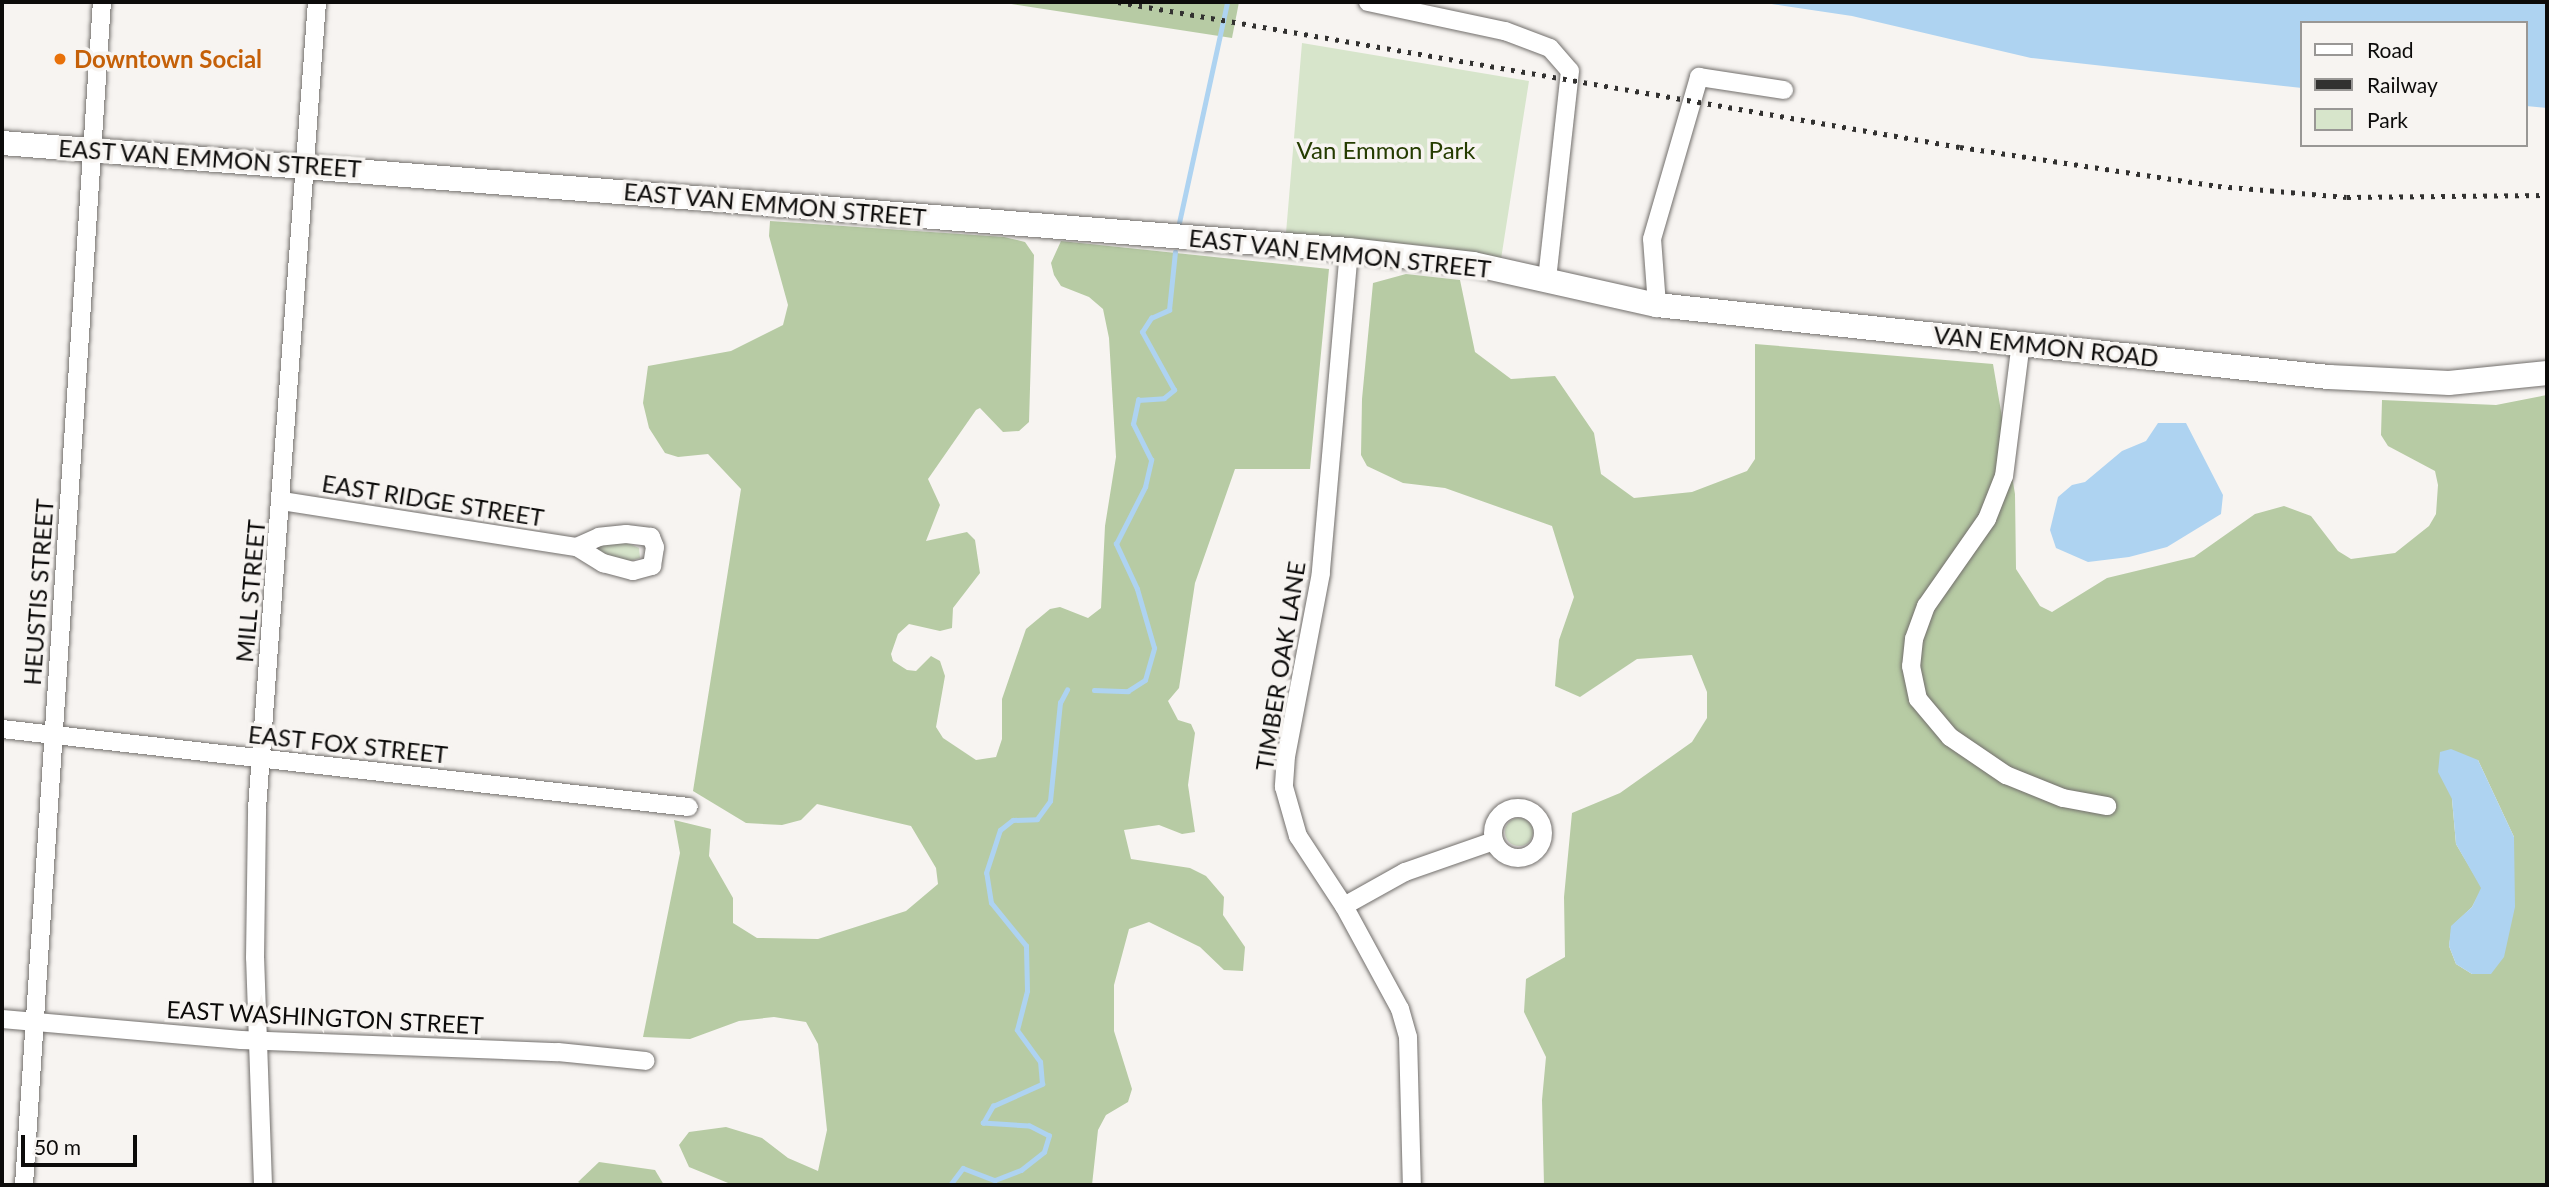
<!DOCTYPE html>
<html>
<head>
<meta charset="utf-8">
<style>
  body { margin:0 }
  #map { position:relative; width:2549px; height:1187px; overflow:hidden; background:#f7f4f1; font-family:Lato,sans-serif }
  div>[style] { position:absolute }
  .green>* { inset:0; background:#d7e5cb }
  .round { border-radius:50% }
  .forest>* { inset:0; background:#b7cba4 }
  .water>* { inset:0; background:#aed3f1 }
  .stream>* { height:4.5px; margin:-2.25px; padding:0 2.25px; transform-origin:2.25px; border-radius:2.25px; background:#aed3f1 }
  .roads { filter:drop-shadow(0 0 2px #726f6c) drop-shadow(0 0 2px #726f6c) }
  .street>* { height:18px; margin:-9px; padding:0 9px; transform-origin:9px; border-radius:9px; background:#fff }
  .street>.ring { margin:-9px; padding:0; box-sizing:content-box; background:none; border:18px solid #fff; border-radius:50% }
  .secondary>* { height:24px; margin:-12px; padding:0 12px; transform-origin:12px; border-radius:12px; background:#fff }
  .rail>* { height:4.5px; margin-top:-2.25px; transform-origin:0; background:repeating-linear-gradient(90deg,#323130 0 3.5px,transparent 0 10.5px) }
  .dots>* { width:19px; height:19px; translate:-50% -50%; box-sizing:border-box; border:4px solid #f7f4f1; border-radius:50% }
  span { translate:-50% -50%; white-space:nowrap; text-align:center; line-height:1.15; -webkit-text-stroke:7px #f7f4f1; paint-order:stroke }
  .food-label { font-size:24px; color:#c56008; font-weight:700 }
  .left { translate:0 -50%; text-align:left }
  .park-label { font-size:24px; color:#253c00 }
  .street-label { font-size:24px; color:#0c0b0a }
  .frame { position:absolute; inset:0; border:4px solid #0c0b0a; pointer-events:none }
  .legend { position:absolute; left:2300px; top:21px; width:228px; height:126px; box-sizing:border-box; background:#f7f4f1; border:2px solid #999795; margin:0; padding:9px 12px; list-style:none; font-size:21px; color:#0c0b0a }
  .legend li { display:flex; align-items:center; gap:14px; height:35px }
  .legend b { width:35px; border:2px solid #999795 }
  .scale { position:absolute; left:21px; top:1135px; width:116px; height:32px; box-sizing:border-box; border:4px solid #0c0b0a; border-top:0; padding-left:9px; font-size:21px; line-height:24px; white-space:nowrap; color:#0c0b0a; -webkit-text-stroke:5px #f7f4f1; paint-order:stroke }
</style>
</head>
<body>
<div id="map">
  <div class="green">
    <i style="clip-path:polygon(1302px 43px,1529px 81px,1501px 259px,1437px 247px,1286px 233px)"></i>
    <i style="clip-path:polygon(623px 541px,639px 548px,640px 558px,623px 563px,598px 550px,598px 546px)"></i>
    <i class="round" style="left:1505px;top:818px;width:28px;height:28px"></i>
  </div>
  <div class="forest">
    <i style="clip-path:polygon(998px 2px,1239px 2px,1232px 38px)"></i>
    <i style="clip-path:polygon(770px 221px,1004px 237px,1025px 242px,1034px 255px,1029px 422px,1019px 431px,1003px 432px,980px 408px,976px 410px,928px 479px,940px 505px,926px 541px,967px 532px,975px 540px,980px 573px,953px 608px,952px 628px,940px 631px,909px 624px,898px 634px,891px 654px,893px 661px,907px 670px,916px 671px,931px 656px,940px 661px,945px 676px,936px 727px,943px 738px,976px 760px,996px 757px,1002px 739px,1002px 699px,1026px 629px,1050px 609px,1060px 607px,1088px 618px,1101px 608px,1105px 526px,1116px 457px,1109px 338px,1103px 309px,1089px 297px,1061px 286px,1054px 275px,1051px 263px,1061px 241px,1329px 269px,1310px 469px,1235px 469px,1195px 583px,1179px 688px,1168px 701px,1178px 720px,1191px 724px,1195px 733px,1188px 785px,1195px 832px,1182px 834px,1159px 825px,1124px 830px,1131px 859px,1190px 868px,1206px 876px,1224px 897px,1223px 915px,1245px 947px,1243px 971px,1224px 970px,1200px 947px,1149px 922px,1129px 929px,1114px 985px,1114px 1031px,1132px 1089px,1128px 1102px,1106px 1115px,1098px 1130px,1092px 1185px,733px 1185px,689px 1167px,679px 1145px,689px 1132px,726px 1127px,762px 1138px,788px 1158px,818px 1171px,827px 1130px,818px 1044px,806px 1022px,774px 1017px,739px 1021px,690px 1039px,643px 1037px,680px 853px,674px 820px,711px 829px,709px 856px,733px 898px,733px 923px,757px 938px,818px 939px,906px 911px,938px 884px,936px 868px,911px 826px,817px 804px,801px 820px,782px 825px,746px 823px,693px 791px,741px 489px,708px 454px,678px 457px,665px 453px,649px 428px,643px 403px,648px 366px,731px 351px,783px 325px,788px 305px,769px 236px)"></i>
    <i style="clip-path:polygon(evenodd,1406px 274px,1460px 280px,1475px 352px,1511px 379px,1555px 376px,1594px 433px,1601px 474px,1634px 498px,1692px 492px,1747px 471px,1755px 459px,1755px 344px,1993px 364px,2015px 494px,2016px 569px,2040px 606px,2052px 612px,2107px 578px,2194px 557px,2255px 514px,2284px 506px,2311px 516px,2338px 551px,2351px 559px,2395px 553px,2429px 526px,2436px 514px,2438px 485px,2435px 471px,2388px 446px,2381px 435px,2382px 400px,2496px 405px,2547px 395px,2547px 1185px,1544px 1185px,1542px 1100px,1546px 1057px,1524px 1012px,1526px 979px,1565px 957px,1564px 897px,1572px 813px,1620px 793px,1692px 742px,1707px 718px,1707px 692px,1692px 655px,1637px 659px,1580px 697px,1555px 686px,1559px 640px,1574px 597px,1552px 526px,1445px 488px,1403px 483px,1367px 466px,1361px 455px,1362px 399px,1373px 283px,1406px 274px,2478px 760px,2514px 837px,2472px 974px,2456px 964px,2449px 946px,2452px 926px,2472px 907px,2482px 888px,2456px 844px,2452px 799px,2478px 760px)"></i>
    <i style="clip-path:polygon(599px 1162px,655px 1170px,664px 1185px,583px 1185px,578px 1182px)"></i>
  </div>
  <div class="water">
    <i style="clip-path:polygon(1758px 2px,2547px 2px,2547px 108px,2526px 106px,2526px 23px,2302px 23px,2302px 88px,2031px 58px,1852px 16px)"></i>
    <i style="clip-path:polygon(2158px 423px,2186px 423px,2223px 495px,2221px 514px,2167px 547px,2129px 557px,2088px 562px,2056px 548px,2050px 530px,2058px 497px,2072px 485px,2085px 482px,2122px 451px,2146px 441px)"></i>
    <i style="clip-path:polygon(2451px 749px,2478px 760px,2514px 837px,2515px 907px,2504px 957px,2491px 974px,2472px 974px,2456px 964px,2449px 946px,2451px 926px,2472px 907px,2481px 888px,2456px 844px,2452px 799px,2438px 772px,2440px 752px)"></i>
  </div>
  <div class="stream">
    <i style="left:1179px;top:223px;width:226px;rotate:-77.7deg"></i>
    <i style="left:1094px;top:690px;width:34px;rotate:2deg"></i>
    <i style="left:1128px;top:691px;width:20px;rotate:-33deg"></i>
    <i style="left:1145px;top:680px;width:33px;rotate:-74deg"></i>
    <i style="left:1154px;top:648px;width:61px;rotate:-106.1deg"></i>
    <i style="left:1137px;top:589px;width:50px;rotate:-115deg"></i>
    <i style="left:1116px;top:544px;width:64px;rotate:-63deg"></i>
    <i style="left:1145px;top:487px;width:28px;rotate:-77deg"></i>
    <i style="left:1151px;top:460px;width:40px;rotate:-116.6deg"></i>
    <i style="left:1133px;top:424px;width:25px;rotate:-78deg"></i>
    <i style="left:1138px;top:400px;width:26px;rotate:-4deg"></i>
    <i style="left:1164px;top:398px;width:13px;rotate:-39deg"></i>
    <i style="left:1174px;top:390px;width:66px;rotate:-118.9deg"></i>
    <i style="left:1142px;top:332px;width:17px;rotate:-57deg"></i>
    <i style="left:1151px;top:318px;width:20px;rotate:-24deg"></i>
    <i style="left:1169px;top:310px;width:58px;rotate:-84.1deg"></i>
    <i style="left:950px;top:1185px;width:21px;rotate:-53deg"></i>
    <i style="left:963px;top:1168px;width:34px;rotate:21deg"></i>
    <i style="left:995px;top:1180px;width:28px;rotate:-21deg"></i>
    <i style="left:1021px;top:1170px;width:29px;rotate:-38deg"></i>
    <i style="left:1044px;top:1152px;width:17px;rotate:-73deg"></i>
    <i style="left:1049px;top:1136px;width:22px;rotate:-153deg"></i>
    <i style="left:1029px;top:1126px;width:46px;rotate:-176.3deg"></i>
    <i style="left:983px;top:1123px;width:20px;rotate:-60deg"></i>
    <i style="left:993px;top:1106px;width:54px;rotate:-24.2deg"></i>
    <i style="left:1042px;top:1084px;width:22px;rotate:-95deg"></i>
    <i style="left:1040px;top:1062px;width:39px;rotate:-126deg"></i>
    <i style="left:1017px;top:1030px;width:40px;rotate:-75.6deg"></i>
    <i style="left:1027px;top:991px;width:45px;rotate:-91.3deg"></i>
    <i style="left:1026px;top:946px;width:55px;rotate:-129.1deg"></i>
    <i style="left:991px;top:903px;width:30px;rotate:-99deg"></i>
    <i style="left:986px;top:873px;width:45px;rotate:-72deg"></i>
    <i style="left:1000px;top:830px;width:16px;rotate:-38deg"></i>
    <i style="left:1013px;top:820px;width:24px;rotate:-2deg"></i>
    <i style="left:1037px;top:819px;width:22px;rotate:-54deg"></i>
    <i style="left:1050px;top:801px;width:99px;rotate:-84.2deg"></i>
    <i style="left:1060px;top:703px;width:15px;rotate:-62deg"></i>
  </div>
  <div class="roads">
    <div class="street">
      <i style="left:1368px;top:2px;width:140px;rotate:12deg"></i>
      <i style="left:1505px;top:31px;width:48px;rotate:20.7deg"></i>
      <i style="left:1550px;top:48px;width:30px;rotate:49deg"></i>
      <i style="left:1570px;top:71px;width:209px;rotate:96.3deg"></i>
      <i style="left:1349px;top:250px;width:324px;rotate:95deg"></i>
      <i style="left:1321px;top:573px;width:186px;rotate:100.8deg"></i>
      <i style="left:1286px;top:756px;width:31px;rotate:94deg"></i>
      <i style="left:1284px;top:787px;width:51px;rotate:74.1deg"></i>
      <i style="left:1298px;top:836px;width:84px;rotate:56.7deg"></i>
      <i style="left:1344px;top:906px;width:117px;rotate:61.5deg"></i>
      <i style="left:1400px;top:1009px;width:29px;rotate:74deg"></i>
      <i style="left:1408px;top:1037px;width:148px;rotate:88.5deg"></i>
      <i style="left:1657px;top:305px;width:66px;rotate:-94.3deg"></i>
      <i style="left:1652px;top:239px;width:169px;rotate:-73.8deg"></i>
      <i style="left:1699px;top:77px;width:86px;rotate:8.7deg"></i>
      <i style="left:2021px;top:342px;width:135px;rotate:97.2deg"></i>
      <i style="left:2004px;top:476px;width:46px;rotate:111.6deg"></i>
      <i style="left:1987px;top:519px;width:106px;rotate:125deg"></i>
      <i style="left:1926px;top:606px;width:35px;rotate:110deg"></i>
      <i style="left:1914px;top:639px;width:27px;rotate:96deg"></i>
      <i style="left:1911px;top:666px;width:34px;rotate:78deg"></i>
      <i style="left:1918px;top:699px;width:50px;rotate:49.9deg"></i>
      <i style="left:1950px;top:737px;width:68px;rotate:34.2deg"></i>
      <i style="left:2006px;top:775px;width:61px;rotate:22deg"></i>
      <i style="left:2063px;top:798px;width:45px;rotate:10.3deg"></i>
      <i style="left:282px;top:501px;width:299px;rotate:8.9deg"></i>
      <i style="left:577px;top:547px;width:31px;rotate:32deg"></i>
      <i style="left:603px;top:563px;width:31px;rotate:15deg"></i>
      <i style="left:633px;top:571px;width:20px;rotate:-15deg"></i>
      <i style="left:652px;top:566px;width:19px;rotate:-81deg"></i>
      <i style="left:655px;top:547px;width:11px;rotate:-112deg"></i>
      <i style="left:651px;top:537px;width:25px;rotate:-173deg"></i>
      <i style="left:626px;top:534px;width:27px;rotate:174deg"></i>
      <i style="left:599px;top:537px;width:24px;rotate:156deg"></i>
      <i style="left:2px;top:729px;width:691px;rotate:6.48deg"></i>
      <i class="ring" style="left:1493px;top:808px;width:32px;height:32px"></i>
      <i style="left:1344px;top:906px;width:70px;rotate:-29.1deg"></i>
      <i style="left:1405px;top:872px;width:94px;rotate:-19.2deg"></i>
      <i style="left:2px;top:1019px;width:240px;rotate:5deg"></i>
      <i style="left:241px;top:1040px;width:317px;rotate:2.2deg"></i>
      <i style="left:558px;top:1052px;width:88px;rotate:5.8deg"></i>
      <i style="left:24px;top:1185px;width:1186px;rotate:-86.23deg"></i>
      <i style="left:263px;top:1185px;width:227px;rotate:-92deg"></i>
      <i style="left:255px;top:958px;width:149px;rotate:-89.2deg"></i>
      <i style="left:257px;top:809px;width:809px;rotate:-85.75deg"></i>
    </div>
    <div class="secondary">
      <i style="left:2px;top:143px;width:1351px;rotate:4.54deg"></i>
      <i style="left:1349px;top:250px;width:125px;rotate:6.4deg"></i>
      <i style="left:1473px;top:264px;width:189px;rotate:12.6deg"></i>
      <i style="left:1657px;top:305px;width:676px;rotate:6.12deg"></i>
      <i style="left:2329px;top:377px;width:120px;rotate:2.9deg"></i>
      <i style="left:2449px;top:383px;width:99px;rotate:-5.8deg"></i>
    </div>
  </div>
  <div class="rail">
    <i style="left:1118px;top:2px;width:854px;rotate:9.77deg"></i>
    <i style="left:1960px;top:147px;width:261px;rotate:8.6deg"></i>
    <i style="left:2218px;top:186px;width:129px;rotate:4.9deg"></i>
    <i style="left:2347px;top:197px;width:200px;rotate:-0.6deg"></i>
  </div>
  <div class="dots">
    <i style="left:60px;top:59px;background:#e8710a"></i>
  </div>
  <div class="food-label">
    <span class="left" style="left:74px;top:59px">Downtown Social</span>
  </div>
  <div class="park-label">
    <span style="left:1386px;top:150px">Van Emmon Park</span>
  </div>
  <div class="street-label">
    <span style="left:210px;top:158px;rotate:4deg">EAST VAN EMMON STREET</span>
    <span style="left:775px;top:204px;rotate:5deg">EAST VAN EMMON STREET</span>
    <span style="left:1340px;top:253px;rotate:6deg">EAST VAN EMMON STREET</span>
    <span style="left:2046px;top:346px;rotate:6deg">VAN EMMON ROAD</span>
    <span style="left:433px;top:500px;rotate:9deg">EAST RIDGE STREET</span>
    <span style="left:250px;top:591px;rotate:-85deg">MILL STREET</span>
    <span style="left:38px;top:592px;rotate:-86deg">HEUSTIS STREET</span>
    <span style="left:1280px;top:666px;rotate:-81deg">TIMBER OAK LANE</span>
    <span style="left:348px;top:744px;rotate:6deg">EAST FOX STREET</span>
    <span style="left:325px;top:1017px;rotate:3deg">EAST WASHINGTON STREET</span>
  </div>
  <div class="frame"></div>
  <ul class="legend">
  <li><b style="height:9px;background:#fff"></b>Road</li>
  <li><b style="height:9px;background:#323130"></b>Railway</li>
  <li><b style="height:19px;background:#d7e5cb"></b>Park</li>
  </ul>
  <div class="scale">50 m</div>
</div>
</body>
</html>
